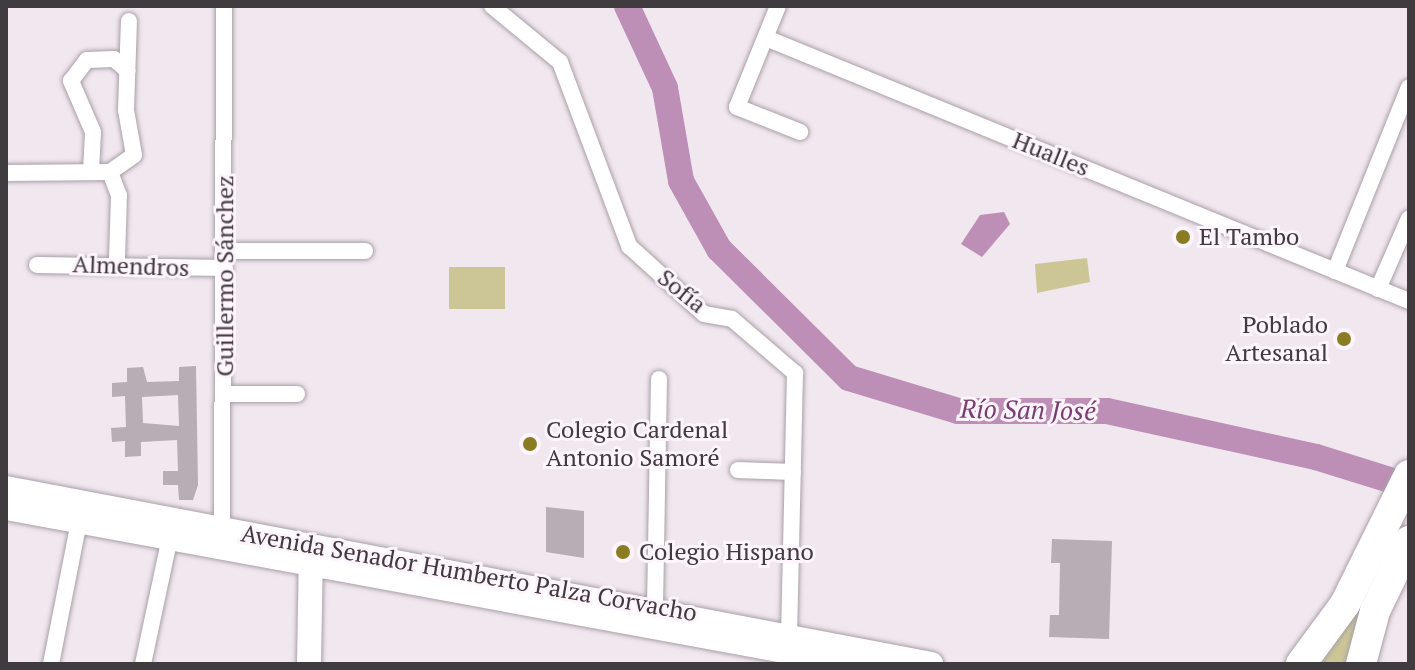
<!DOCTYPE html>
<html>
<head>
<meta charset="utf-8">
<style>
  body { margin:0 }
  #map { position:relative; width:1415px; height:670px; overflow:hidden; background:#f1e7ef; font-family:"PT Serif",serif }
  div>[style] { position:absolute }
  .green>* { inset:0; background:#ccc697; transform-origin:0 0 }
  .water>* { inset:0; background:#bd8eb6 }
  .river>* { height:26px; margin:-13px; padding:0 13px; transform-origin:13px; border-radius:13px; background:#bd8eb6 }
  .building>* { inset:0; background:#b7adb5 }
  .roads { filter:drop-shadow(0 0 2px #a99fa7) drop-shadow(0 0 2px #a99fa7) }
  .street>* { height:16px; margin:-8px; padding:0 8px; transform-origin:8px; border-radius:8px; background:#fff }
  .secondary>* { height:24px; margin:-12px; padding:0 12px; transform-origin:12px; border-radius:12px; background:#fff }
  .highway>* { height:30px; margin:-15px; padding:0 15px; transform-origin:15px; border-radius:15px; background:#fff }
  .dots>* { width:22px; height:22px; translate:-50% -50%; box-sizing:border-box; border:4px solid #fef4fc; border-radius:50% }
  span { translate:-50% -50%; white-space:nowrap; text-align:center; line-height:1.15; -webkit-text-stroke:6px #fef4fc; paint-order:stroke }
  .street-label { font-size:24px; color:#3f3b3e }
  .poi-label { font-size:24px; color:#3f3b3e }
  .left { translate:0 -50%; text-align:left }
  .right { translate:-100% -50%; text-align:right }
  .water-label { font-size:26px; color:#7a3e72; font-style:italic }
  .frame { position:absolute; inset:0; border:8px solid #3f3b3e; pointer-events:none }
</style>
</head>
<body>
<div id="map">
  <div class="green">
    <i style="clip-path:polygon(1087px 258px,1090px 282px,1037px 293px,1035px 264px)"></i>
    <i style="left:449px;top:267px;width:56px;height:42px"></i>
    <i style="clip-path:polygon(1402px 525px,1409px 526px,1356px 664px,1317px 664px)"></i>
  </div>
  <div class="water">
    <i style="clip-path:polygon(1004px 212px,1010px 224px,982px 257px,961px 244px,980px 215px)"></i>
  </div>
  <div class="river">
    <i style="left:627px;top:6px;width:90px;rotate:65.1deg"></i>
    <i style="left:665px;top:88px;width:94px;rotate:80.2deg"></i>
    <i style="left:681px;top:181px;width:78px;rotate:60.8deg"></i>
    <i style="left:719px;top:249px;width:183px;rotate:44.8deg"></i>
    <i style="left:849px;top:378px;width:114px;rotate:16.8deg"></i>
    <i style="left:958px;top:411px;width:149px"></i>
    <i style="left:1107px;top:411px;width:214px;rotate:12.4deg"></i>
    <i style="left:1316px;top:457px;width:97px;rotate:17.3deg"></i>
  </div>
  <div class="building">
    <i style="clip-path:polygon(evenodd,196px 366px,198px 485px,193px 500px,179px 500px,178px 485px,163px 485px,163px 471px,178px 471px,177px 440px,141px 442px,141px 456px,125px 457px,125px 441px,112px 442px,111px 428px,126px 427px,125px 396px,112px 397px,112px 383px,127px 382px,127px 368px,143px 367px,147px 382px,179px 381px,179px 367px,196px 366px,178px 395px,179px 426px,143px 423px,142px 397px,178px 395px)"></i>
    <i style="clip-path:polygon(546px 507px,584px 511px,584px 558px,546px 552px)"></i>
    <i style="clip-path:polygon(1052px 539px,1112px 541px,1109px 639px,1049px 637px,1050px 615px,1059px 615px,1060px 563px,1051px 563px)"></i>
  </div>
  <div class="roads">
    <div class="street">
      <i style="left:492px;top:6px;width:88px;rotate:39.5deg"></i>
      <i style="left:560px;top:62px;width:197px;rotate:69.4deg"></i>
      <i style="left:629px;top:246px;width:101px;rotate:42.2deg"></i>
      <i style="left:704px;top:314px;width:28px;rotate:10deg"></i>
      <i style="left:732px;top:319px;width:83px;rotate:40.6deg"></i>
      <i style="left:795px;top:373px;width:259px;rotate:91.3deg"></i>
      <i style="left:778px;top:6px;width:109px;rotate:112.1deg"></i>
      <i style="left:737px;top:107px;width:68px;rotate:21.6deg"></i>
      <i style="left:766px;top:38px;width:695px;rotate:22.25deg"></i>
      <i style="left:91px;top:171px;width:39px;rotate:-87deg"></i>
      <i style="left:93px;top:132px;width:56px;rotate:-113.3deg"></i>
      <i style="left:71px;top:81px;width:26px;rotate:-53deg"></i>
      <i style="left:87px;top:60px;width:27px;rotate:-2deg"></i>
      <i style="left:114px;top:59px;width:18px;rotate:41deg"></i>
      <i style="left:110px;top:172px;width:29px;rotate:-35deg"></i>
      <i style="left:134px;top:155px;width:46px;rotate:-100.1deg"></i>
      <i style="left:126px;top:110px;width:89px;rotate:-88.1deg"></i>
      <i style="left:6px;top:173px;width:104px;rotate:-0.6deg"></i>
      <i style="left:110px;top:172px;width:25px;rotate:69deg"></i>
      <i style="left:119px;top:195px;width:65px;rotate:91.8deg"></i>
      <i style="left:225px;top:251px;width:140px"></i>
      <i style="left:37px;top:265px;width:188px;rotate:0.9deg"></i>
      <i style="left:1335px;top:271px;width:198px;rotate:-68.1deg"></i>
      <i style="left:1378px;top:289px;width:77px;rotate:-66.4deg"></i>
      <i style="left:226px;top:394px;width:71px"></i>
      <i style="left:738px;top:470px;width:55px;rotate:2.1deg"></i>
      <i style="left:222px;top:536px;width:530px;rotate:-89.78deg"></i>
      <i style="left:655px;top:607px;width:228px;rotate:-89deg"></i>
      <i style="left:51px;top:664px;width:146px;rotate:-78.9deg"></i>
      <i style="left:143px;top:664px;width:130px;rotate:-78deg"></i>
    </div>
    <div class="secondary">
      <i style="left:6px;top:488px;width:942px;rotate:10.77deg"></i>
      <i style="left:6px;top:508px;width:863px;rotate:10.41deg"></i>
      <i style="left:309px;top:664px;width:114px;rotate:-89deg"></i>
    </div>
    <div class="highway">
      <i style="left:1301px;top:664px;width:74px;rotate:-53.7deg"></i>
      <i style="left:1345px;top:604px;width:144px;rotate:-63.6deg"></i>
      <i style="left:1361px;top:664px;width:55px;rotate:-75.2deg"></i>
      <i style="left:1375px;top:611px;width:78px;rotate:-64.1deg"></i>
    </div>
  </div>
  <div class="dots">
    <i style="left:1183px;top:237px;background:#897c23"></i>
    <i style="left:1344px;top:339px;background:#897c23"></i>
    <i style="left:530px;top:444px;background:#897c23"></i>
    <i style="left:623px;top:552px;background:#897c23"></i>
  </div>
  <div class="street-label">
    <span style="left:1051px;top:154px;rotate:22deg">Hualles</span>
    <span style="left:131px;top:266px;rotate:2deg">Almendros</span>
    <span style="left:225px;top:276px;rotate:-90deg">Guillermo Sánchez</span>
    <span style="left:682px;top:291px;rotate:39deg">Sofía</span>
    <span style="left:469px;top:573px;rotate:10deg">Avenida Senador Humberto Palza Corvacho</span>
  </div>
  <div class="poi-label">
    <span class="left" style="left:1199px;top:237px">El Tambo</span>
    <span class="right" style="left:1328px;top:339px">Poblado<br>Artesanal</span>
    <span class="left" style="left:546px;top:444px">Colegio Cardenal<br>Antonio Samoré</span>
    <span class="left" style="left:639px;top:552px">Colegio Hispano</span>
  </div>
  <div class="water-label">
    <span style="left:1028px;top:410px;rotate:1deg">Río San José</span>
  </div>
  <div class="frame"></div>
</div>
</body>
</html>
